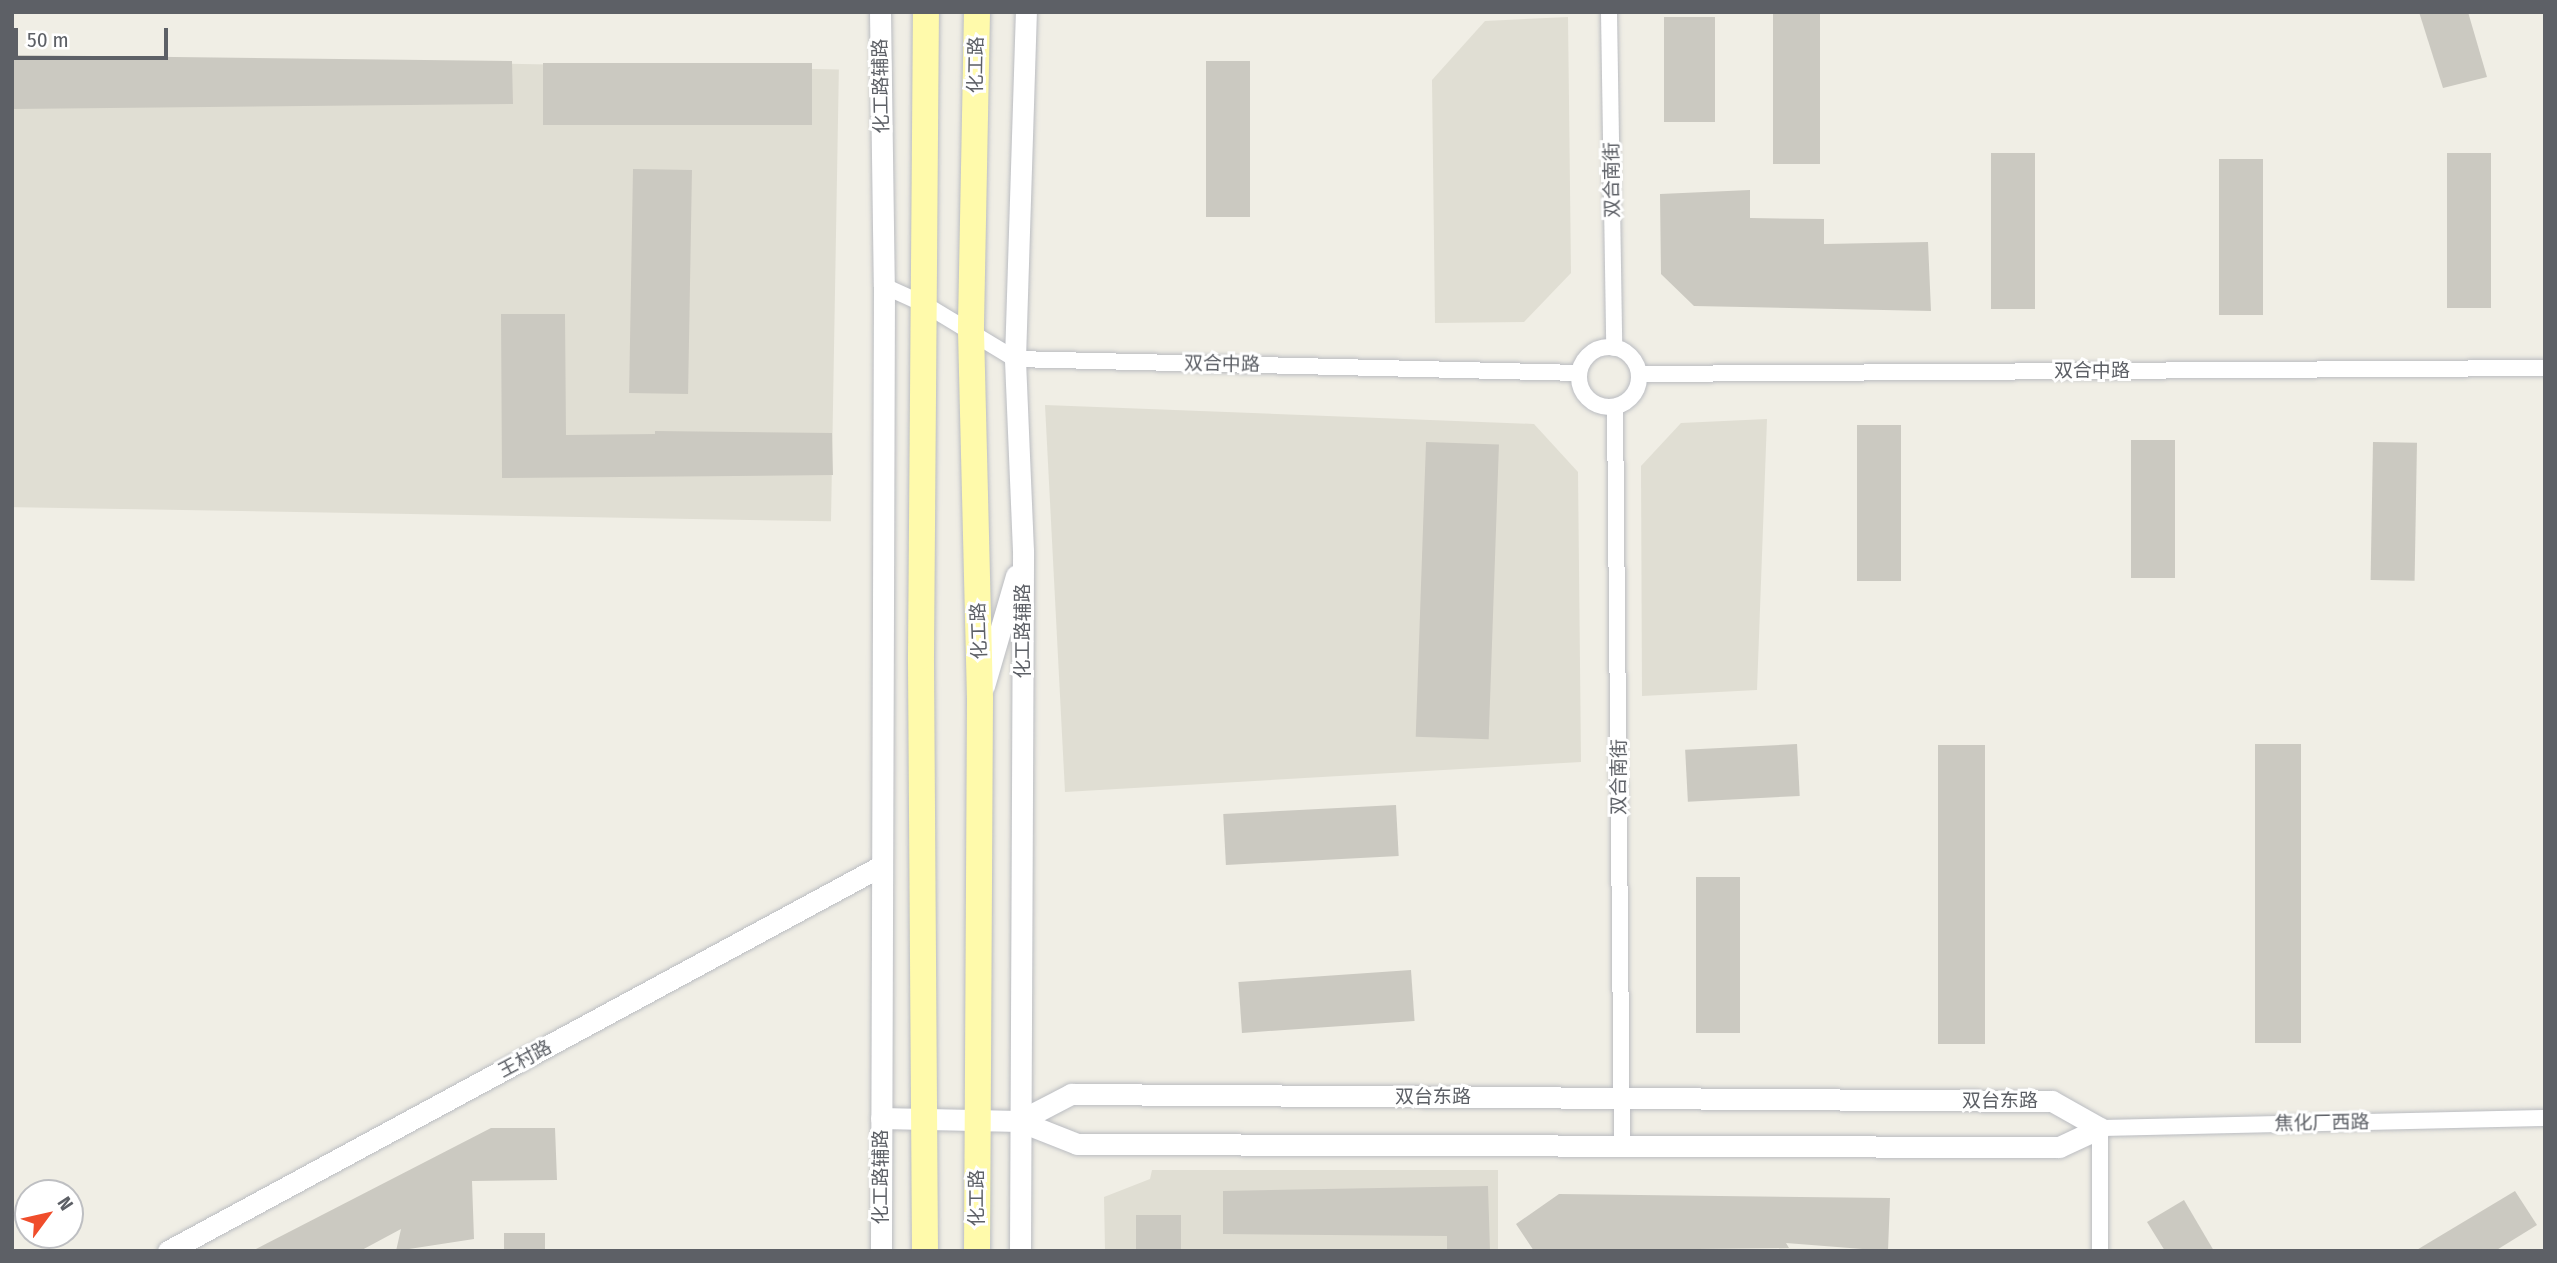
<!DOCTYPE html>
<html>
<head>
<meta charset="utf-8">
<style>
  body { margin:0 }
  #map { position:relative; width:2557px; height:1263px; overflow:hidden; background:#f0eee5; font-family:"Fira Sans Condensed","Noto Sans SC",sans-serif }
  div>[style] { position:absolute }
  .education>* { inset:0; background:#e0ded3; transform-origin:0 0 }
  .building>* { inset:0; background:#cbc9c1; transform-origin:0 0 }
  .roads { filter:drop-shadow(0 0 2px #babcc1) drop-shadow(0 0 2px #babcc1) }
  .minor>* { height:16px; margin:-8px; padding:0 8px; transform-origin:8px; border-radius:8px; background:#fff }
  .minor>.ring { margin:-8px; padding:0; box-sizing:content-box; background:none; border:16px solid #fff; border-radius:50% }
  .tertiary>* { height:21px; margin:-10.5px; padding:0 10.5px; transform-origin:10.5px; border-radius:10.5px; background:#fff }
  .primary>* { height:26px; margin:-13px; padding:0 13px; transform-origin:13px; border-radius:13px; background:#fffaab }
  span { translate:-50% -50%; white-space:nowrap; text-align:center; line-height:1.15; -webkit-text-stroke:6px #fff; paint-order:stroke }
  .street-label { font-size:19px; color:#5d6066 }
  .frame { position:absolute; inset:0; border:14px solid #5d6066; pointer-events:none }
  .north { position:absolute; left:14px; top:1179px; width:70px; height:70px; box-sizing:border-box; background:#fff; border:2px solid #bebfc2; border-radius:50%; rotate:57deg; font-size:19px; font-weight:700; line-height:28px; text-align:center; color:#5d6066 }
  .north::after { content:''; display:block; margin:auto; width:24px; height:32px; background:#f04d2b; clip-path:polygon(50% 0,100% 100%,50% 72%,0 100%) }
  .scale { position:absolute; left:14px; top:28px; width:154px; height:32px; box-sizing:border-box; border:4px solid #5d6066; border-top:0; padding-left:9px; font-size:21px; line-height:24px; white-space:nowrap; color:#5d6066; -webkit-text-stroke:5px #fff; paint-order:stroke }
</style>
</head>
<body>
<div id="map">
  <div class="education">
    <i style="clip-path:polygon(1568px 17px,1571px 273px,1524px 322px,1435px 323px,1432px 80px,1485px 21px)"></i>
    <i style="left:12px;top:55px;width:827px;height:452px;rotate:1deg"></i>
    <i style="clip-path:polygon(1045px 405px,1534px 424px,1578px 472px,1581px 762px,1065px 792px)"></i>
    <i style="clip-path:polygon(1767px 419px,1757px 690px,1642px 696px,1641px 466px,1681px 423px)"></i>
    <i style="clip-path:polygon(1152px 1170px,1498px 1170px,1498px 1251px,1105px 1251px,1104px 1197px,1150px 1179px)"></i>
  </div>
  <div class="building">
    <i style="left:1773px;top:12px;width:47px;height:152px"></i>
    <i style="clip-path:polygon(2419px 12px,2468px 12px,2487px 77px,2443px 88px)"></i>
    <i style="left:1664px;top:17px;width:51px;height:105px"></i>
    <i style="clip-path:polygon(12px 55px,512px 61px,513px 104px,12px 109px)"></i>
    <i style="left:1250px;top:61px;width:156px;height:44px;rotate:90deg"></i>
    <i style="left:543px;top:63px;width:269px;height:62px"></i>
    <i style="left:2035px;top:153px;width:156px;height:44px;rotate:90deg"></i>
    <i style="left:2447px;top:153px;width:44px;height:155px"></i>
    <i style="left:2263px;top:159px;width:156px;height:44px;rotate:90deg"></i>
    <i style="left:633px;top:169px;width:59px;height:224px;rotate:1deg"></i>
    <i style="clip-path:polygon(1750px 190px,1750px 218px,1824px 219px,1824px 244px,1928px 242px,1931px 311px,1694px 306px,1661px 274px,1660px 194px)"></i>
    <i style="clip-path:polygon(501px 314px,565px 314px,566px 435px,655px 434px,655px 431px,832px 433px,833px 475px,502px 478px)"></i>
    <i style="left:1901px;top:425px;width:156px;height:44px;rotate:90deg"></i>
    <i style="left:2131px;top:440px;width:44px;height:138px"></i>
    <i style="left:1426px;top:442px;width:73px;height:295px;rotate:2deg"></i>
    <i style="left:2373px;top:442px;width:44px;height:138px;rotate:1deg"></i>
    <i style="left:1797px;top:744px;width:52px;height:112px;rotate:87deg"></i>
    <i style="left:2255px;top:744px;width:46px;height:299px"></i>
    <i style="left:1938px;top:745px;width:47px;height:299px"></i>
    <i style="left:1396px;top:805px;width:51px;height:173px;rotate:87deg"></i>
    <i style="left:1740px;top:877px;width:156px;height:44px;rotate:90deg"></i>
    <i style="left:1411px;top:970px;width:51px;height:173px;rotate:86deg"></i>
    <i style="clip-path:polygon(491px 1128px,555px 1128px,557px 1180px,472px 1181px,474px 1239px,396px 1251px,401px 1229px,360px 1251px,252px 1251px)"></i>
    <i style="clip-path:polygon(1488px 1186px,1490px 1251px,1447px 1251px,1447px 1236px,1223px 1234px,1223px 1191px)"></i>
    <i style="clip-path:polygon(2515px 1191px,2537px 1225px,2495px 1251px,2415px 1251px)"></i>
    <i style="clip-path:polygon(1559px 1194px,1890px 1198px,1888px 1251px,1786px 1243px,1789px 1248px,1534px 1251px,1516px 1224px)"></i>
    <i style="clip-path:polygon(2184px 1200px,2214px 1251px,2165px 1251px,2147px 1222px)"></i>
    <i style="left:1181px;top:1215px;width:36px;height:45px;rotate:90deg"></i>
    <i style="left:504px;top:1233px;width:41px;height:18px"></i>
  </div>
  <div class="roads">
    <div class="minor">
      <i style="left:1609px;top:12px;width:336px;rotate:89.1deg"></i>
      <i style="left:884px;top:286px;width:46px;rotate:24.3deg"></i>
      <i style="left:926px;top:305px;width:104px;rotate:31.2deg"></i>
      <i style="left:1015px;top:359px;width:564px;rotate:1.42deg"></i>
      <i class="ring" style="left:1579px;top:347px;width:44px;height:44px"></i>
      <i style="left:1639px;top:374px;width:906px;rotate:-0.38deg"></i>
      <i style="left:1615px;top:407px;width:740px;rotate:89.46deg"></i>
      <i style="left:2100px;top:1251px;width:123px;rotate:-90deg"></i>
      <i style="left:2100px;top:1128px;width:445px;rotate:-1.3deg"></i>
    </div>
    <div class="tertiary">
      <i style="left:880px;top:12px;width:274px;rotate:89.2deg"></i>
      <i style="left:884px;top:286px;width:965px;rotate:90.18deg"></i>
      <i style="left:984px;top:686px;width:115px;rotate:-73.8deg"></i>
      <i style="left:881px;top:1118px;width:138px;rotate:1.2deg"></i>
      <i style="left:1019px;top:1121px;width:62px;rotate:21.6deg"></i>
      <i style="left:1077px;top:1144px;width:982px;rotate:0.18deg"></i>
      <i style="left:2059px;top:1147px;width:45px;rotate:-24.9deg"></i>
      <i style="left:1019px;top:1121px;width:59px;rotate:-27.4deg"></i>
      <i style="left:1071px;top:1094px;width:981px;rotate:0.41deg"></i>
      <i style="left:2052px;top:1101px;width:55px;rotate:29.4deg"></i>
      <i style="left:168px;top:1251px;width:810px;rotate:-28.37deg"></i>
      <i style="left:1020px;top:1251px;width:700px;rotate:-89.75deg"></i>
      <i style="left:1023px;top:551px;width:192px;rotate:-92.4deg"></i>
      <i style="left:1015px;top:359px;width:347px;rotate:-88.2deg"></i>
    </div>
    <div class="primary">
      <i style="left:977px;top:12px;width:319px;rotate:91.1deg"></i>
      <i style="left:971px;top:331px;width:367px;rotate:88.6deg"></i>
      <i style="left:980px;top:698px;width:553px;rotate:90.31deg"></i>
      <i style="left:925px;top:1251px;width:595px;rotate:-90.39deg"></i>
      <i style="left:921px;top:656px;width:644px;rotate:-89.56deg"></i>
    </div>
  </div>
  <div class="street-label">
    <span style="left:976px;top:65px;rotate:-89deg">化工路</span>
    <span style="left:881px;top:86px;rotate:-91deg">化工路辅路</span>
    <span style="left:1612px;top:180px;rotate:-91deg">双合南街</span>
    <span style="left:1222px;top:364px;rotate:1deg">双合中路</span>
    <span style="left:2092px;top:371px">双合中路</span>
    <span style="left:979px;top:631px;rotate:-92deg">化工路</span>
    <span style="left:1023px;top:631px;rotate:-90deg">化工路辅路</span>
    <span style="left:1619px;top:777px;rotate:-90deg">双合南街</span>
    <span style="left:525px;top:1059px;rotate:-28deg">王村路</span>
    <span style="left:1433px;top:1097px">双台东路</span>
    <span style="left:2000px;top:1101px">双台东路</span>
    <span style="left:2322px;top:1123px;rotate:-1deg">焦化厂西路</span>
    <span style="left:881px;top:1177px;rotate:-90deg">化工路辅路</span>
    <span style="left:977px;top:1198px;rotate:-90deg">化工路</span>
  </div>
  <div class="frame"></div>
  <div class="north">N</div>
  <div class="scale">50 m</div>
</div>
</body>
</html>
